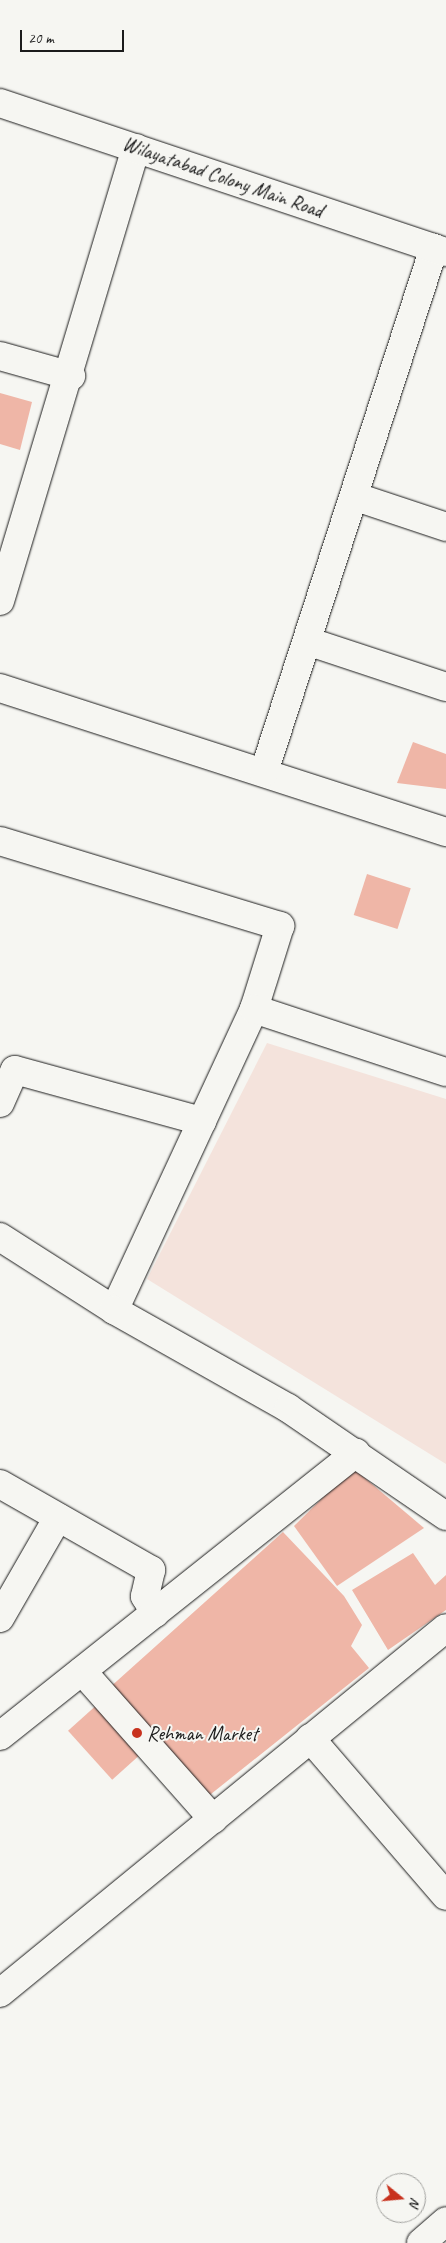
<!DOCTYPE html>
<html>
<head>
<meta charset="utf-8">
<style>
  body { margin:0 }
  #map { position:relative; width:446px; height:2243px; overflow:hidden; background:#f6f6f2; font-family:Caveat,sans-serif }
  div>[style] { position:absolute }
  .built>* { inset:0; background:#f4e3dc }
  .building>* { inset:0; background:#efb6a7; transform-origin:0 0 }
  .roads { filter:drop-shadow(0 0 1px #1c1c1c) drop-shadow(0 0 1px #1c1c1c) }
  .minor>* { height:28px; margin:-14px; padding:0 14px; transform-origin:14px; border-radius:14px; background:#f6f6f2 }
  .tertiary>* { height:28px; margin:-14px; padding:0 14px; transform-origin:14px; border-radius:14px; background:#f6f6f2 }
  .dots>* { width:14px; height:14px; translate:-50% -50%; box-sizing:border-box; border:2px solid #f6f6f2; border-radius:50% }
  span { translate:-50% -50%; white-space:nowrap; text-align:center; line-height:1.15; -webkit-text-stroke:4px #f6f6f2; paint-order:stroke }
  .street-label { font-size:20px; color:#1c1c1c }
  .poi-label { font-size:20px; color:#1c1c1c }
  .left { translate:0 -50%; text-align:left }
  .north { position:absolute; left:376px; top:2173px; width:50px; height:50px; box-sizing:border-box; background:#f6f6f2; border:1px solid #9f9f9c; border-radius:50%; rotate:107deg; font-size:14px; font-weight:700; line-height:20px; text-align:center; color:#1c1c1c }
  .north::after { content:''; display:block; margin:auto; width:18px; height:22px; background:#c8321e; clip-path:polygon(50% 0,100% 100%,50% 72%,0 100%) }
  .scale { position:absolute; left:20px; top:30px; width:104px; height:22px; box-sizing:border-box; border:2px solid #1c1c1c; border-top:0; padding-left:6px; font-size:15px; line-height:18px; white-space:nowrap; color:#1c1c1c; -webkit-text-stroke:4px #f6f6f2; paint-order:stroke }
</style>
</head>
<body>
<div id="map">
  <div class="built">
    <i style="clip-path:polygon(267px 1043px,446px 1099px,446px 1464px,147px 1279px)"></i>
  </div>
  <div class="building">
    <i style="clip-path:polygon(0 393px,32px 402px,20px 450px,0 444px)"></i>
    <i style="clip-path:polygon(413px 742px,446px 754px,446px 789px,397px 783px)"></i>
    <i style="left:367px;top:874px;width:46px;height:43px;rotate:18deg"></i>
    <i style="clip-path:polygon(353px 1468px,424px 1528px,337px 1586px,294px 1526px)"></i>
    <i style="clip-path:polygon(283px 1532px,344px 1596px,362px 1625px,351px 1646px,369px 1668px,206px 1798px,108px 1689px)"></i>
    <i style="clip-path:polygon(413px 1553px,435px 1585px,446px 1575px,446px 1610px,388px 1650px,352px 1590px)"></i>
    <i style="left:100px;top:1702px;width:66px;height:43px;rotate:48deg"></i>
  </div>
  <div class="roads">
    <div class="minor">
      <i style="left:0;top:356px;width:74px;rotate:15.7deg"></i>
      <i style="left:356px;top:497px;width:95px;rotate:18.4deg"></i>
      <i style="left:0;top:601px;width:473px;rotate:-73.3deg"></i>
      <i style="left:307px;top:641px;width:146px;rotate:18.3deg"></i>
      <i style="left:0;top:688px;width:469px;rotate:17.9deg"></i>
      <i style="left:264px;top:772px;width:551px;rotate:-72.03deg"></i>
      <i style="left:0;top:841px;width:293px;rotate:16.9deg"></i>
      <i style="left:280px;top:926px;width:87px;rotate:107.4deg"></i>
      <i style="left:254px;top:1009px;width:332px;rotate:114.9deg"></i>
      <i style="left:254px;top:1009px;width:202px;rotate:18.2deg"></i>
      <i style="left:0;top:1103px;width:36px;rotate:-66deg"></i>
      <i style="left:15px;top:1070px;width:194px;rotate:15.3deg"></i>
      <i style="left:0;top:1237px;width:135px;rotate:32.6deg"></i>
      <i style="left:114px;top:1310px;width:200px;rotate:29.4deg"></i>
      <i style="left:288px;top:1408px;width:191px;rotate:34.4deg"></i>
      <i style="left:0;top:1484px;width:174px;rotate:29.7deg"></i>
      <i style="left:151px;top:1570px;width:27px;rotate:103deg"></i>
      <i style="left:145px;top:1596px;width:20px;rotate:60deg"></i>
      <i style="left:0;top:1618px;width:116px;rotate:-60.1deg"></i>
      <i style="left:82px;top:1671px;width:198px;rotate:48.5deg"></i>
      <i style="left:0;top:1736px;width:455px;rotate:-38.5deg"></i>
      <i style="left:310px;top:1738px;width:208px;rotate:49.3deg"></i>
      <i style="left:0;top:1993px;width:576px;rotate:-39.3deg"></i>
      <i style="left:421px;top:2243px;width:33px;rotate:-41deg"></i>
    </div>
    <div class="tertiary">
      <i style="left:0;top:103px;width:470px;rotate:18.5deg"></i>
    </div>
  </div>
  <div class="dots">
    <i style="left:137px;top:1733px;background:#c8321e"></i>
  </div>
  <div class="street-label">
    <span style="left:223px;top:177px;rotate:19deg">Wilayatabad Colony Main Road</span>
  </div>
  <div class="poi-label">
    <span class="left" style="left:147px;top:1733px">Rehman Market</span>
  </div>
  <div class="north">N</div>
  <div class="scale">20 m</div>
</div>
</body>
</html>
